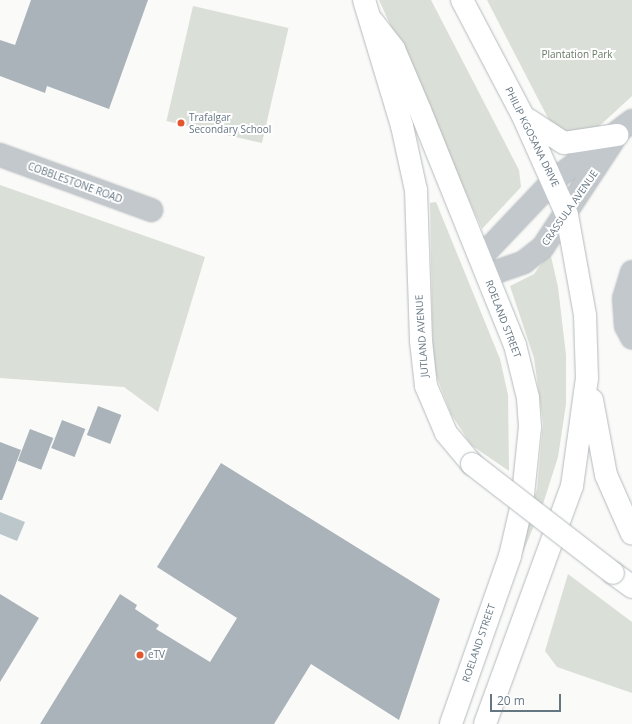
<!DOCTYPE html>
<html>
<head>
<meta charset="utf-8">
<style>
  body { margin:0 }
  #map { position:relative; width:632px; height:724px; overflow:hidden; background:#fafaf8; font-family:"Open Sans",sans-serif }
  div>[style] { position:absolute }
  .green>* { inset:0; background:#dadfd7; transform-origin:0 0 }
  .water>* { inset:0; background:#bbc7cb }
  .building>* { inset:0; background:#aab3b9; transform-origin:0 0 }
  .roads { filter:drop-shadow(0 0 1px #b5babe) drop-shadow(0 0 1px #b5babe) }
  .minor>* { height:22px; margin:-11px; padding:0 11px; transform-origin:11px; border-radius:11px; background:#c3c8cc }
  .major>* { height:22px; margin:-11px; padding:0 11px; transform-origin:11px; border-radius:11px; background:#fff }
  .bridges { filter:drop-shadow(0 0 1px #b5babe) drop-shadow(0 0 1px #b5babe) }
  .major-bridge>* { height:22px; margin:-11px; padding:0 11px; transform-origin:11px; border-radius:11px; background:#fff }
  .dots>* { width:11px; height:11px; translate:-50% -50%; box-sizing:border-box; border:2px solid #fff; border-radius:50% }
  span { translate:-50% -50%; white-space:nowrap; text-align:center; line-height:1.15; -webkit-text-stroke:4px #fff; paint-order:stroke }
  .park-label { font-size:10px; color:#687a64 }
  .poi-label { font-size:10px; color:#657683 }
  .left { translate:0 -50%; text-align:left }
  .street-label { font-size:10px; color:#657683 }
  .scale { position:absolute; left:490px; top:694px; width:71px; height:18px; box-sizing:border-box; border:2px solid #657683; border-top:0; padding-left:5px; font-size:12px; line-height:14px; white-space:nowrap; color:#657683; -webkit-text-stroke:3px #fff; paint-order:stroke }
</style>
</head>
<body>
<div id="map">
  <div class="green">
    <i style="clip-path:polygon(379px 0,431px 0,519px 170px,521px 187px,482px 229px)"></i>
    <i style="clip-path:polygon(487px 0,632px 0,632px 96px,594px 131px,583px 135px,560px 131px,549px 120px)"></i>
    <i style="left:193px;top:6px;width:98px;height:118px;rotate:13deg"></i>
    <i style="clip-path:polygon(0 185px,205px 257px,158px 412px,124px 387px,0 378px)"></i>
    <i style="clip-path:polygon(436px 202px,500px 359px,508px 395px,509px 471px,471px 445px,451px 414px,433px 367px,430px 203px)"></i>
    <i style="clip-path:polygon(550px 252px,558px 287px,566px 355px,566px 404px,558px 457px,543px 504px,504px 598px,537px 489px,543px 423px,534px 358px,510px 286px,534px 274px)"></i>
    <i style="clip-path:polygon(568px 574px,632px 622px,632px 693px,557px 667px,545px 651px)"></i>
  </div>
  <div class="water">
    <i style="clip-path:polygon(0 512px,25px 522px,17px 541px,0 534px)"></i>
  </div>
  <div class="building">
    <i style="clip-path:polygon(31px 0,148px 0,109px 109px,47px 86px,45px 93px,0 76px,0 40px,15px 45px)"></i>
    <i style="left:98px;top:406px;width:25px;height:31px;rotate:21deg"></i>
    <i style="left:62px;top:420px;width:25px;height:30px;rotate:21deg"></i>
    <i style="left:30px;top:429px;width:25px;height:34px;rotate:21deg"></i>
    <i style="clip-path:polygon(0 442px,21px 450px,2px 500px,0 500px)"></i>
    <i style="clip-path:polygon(221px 463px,440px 599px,399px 720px,311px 664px,274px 724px,40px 724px,120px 594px,137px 605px,135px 609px,159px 625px,156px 629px,210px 662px,237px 618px,157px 567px)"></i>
    <i style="clip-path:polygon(0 594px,39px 618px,0 682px)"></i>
  </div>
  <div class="roads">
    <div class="minor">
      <i style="left:0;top:155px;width:161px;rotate:20deg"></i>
      <i style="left:480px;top:258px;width:108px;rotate:-46.5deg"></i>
      <i style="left:554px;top:180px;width:98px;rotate:-37.1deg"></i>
      <i style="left:632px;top:272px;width:28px;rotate:107deg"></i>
      <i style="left:624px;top:299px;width:27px;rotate:86deg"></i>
      <i style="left:626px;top:326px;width:13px;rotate:63deg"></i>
      <i style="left:487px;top:275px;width:39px;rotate:-19deg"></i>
      <i style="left:524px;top:262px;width:24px;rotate:-38deg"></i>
      <i style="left:543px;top:247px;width:127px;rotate:-56.6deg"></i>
    </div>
    <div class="major">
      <i style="left:364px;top:0;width:132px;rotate:73.2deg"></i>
      <i style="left:402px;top:126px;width:66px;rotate:77.7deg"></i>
      <i style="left:416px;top:190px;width:151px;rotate:88.1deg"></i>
      <i style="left:421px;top:341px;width:45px;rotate:83.7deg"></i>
      <i style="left:426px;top:386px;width:51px;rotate:66.9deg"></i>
      <i style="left:446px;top:433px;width:40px;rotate:50deg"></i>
      <i style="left:462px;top:0;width:131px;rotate:62.3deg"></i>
      <i style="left:523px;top:116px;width:108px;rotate:66deg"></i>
      <i style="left:567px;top:215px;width:102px;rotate:79.8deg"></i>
      <i style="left:585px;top:315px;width:63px;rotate:88.2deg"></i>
      <i style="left:587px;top:378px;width:109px;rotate:97.9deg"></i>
      <i style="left:572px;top:486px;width:253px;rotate:110.1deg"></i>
      <i style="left:373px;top:22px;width:34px;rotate:52deg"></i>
      <i style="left:394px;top:49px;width:66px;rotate:66.9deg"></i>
      <i style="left:420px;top:110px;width:253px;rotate:68deg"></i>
      <i style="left:515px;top:345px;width:55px;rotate:76.2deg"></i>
      <i style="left:528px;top:398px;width:29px;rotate:86deg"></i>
      <i style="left:530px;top:427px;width:77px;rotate:95.9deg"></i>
      <i style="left:522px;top:504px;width:53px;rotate:103deg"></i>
      <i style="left:510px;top:556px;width:178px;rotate:109.4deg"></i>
      <i style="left:527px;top:119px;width:44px;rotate:33deg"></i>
      <i style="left:564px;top:143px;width:54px;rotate:-8.6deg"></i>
      <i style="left:592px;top:400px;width:76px;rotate:79.4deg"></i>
      <i style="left:606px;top:475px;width:64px;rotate:66.2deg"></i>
      <i style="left:613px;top:573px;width:24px;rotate:36deg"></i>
    </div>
  </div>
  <div class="bridges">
    <div class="major-bridge">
      <i style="left:472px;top:464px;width:178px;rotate:37.7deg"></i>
    </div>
  </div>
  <div class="dots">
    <i style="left:181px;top:123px;background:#e4572e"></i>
    <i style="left:140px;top:655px;background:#e4572e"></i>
  </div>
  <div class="park-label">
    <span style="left:577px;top:55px">Plantation Park</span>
  </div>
  <div class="poi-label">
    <span class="left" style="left:189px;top:123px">Trafalgar<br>Secondary School</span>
    <span class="left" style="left:148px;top:655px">eTV</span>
  </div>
  <div class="street-label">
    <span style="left:532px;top:137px;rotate:64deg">PHILIP KGOSANA DRIVE</span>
    <span style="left:75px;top:183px;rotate:20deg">COBBLESTONE ROAD</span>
    <span style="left:570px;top:208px;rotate:-55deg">CRASSULA AVENUE</span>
    <span style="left:503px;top:319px;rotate:69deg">ROELAND STREET</span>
    <span style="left:422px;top:336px;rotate:-94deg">JUTLAND AVENUE</span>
    <span style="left:479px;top:643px;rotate:-71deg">ROELAND STREET</span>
  </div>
  <div class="scale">20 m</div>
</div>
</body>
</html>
